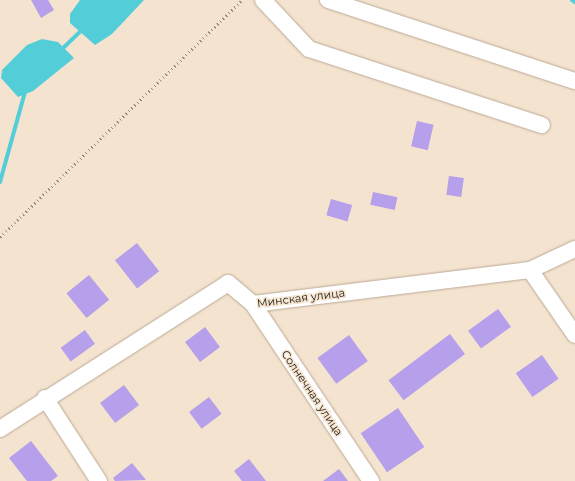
<!DOCTYPE html>
<html>
<head>
<meta charset="utf-8">
<style>
  body { margin:0 }
  #map { position:relative; width:575px; height:481px; overflow:hidden; background:#f4e3cf; font-family:Montserrat,sans-serif }
  div>[style] { position:absolute }
  .water>* { inset:0; background:#53ced9 }
  .stream>* { height:4px; margin:-2px; padding:0 2px; transform-origin:2px; border-radius:2px; background:#53ced9 }
  .building>* { inset:0; background:#b69feb; transform-origin:0 0 }
  .path>* { height:2.5px; margin-top:-1.25px; transform-origin:0; background:repeating-linear-gradient(90deg,#968a7c 0 1px,transparent 0 4px) }
  .roads { filter:drop-shadow(0 0 1px #baaa96) drop-shadow(0 0 1px #baaa96) }
  .street>* { height:16px; margin:-8px; padding:0 8px; transform-origin:8px; border-radius:8px; background:#fff }
  span { translate:-50% -50%; white-space:nowrap; text-align:center; line-height:1.15; -webkit-text-stroke:3px #f4e3cf; paint-order:stroke }
  .street-label { font-size:11px; color:#211b14 }
</style>
</head>
<body>
<div id="map">
  <div class="water">
    <i style="clip-path:polygon(80px 0,144px 0,112px 34px,95px 45px,70px 23px,70px 14px)"></i>
    <i style="clip-path:polygon(42px 39px,58px 42px,74px 58px,33px 91px,18px 97px,1px 78px,2px 70px,27px 45px)"></i>
  </div>
  <div class="stream">
    <i style="left:572px;top:0;width:4px;rotate:34deg"></i>
    <i style="left:60px;top:51px;width:33px;rotate:-44deg"></i>
    <i style="left:0;top:182px;width:93px;rotate:-74.5deg"></i>
  </div>
  <div class="building">
    <i style="clip-path:polygon(31px 0,48px 0,54px 10px,41px 18px)"></i>
    <i style="left:417px;top:121px;width:17px;height:26px;rotate:13deg"></i>
    <i style="left:449px;top:176px;width:15px;height:19px;rotate:8deg"></i>
    <i style="left:373px;top:192px;width:25px;height:13px;rotate:12deg"></i>
    <i style="left:331px;top:199px;width:22px;height:17px;rotate:16deg"></i>
    <i style="left:137px;top:243px;width:36px;height:28px;rotate:52deg"></i>
    <i style="left:89px;top:275px;width:32px;height:29px;rotate:51deg"></i>
    <i style="left:498px;top:309px;width:22px;height:37px;rotate:54deg"></i>
    <i style="left:205px;top:327px;width:25px;height:25px;rotate:53deg"></i>
    <i style="left:85px;top:330px;width:17px;height:30px;rotate:54deg"></i>
    <i style="left:450px;top:334px;width:25px;height:77px;rotate:53deg"></i>
    <i style="left:349px;top:335px;width:32px;height:39px;rotate:54deg"></i>
    <i style="left:542px;top:355px;width:29px;height:32px;rotate:55deg"></i>
    <i style="left:124px;top:385px;width:25px;height:30px;rotate:53deg"></i>
    <i style="left:209px;top:397px;width:21px;height:25px;rotate:53deg"></i>
    <i style="left:398px;top:408px;width:47px;height:45px;rotate:56deg"></i>
    <i style="clip-path:polygon(31px 441px,58px 476px,51px 481px,27px 481px,9px 458px)"></i>
    <i style="clip-path:polygon(249px 459px,266px 481px,242px 481px,234px 471px)"></i>
    <i style="clip-path:polygon(132px 463px,146px 480px,115px 481px,113px 478px)"></i>
    <i style="clip-path:polygon(339px 469px,348px 481px,323px 481px)"></i>
  </div>
  <div class="path">
    <i style="left:0;top:237px;width:339px;rotate:-44.4deg"></i>
  </div>
  <div class="roads">
    <div class="street">
      <i style="left:263px;top:0;width:67px;rotate:46.8deg"></i>
      <i style="left:309px;top:49px;width:245px;rotate:18.1deg"></i>
      <i style="left:328px;top:0;width:260px;rotate:18.2deg"></i>
      <i style="left:530px;top:270px;width:79px;rotate:55.3deg"></i>
      <i style="left:253px;top:304px;width:279px;rotate:-7deg"></i>
      <i style="left:530px;top:270px;width:50px;rotate:-25deg"></i>
      <i style="left:45px;top:398px;width:99px;rotate:57deg"></i>
      <i style="left:0;top:429px;width:271px;rotate:-32.6deg"></i>
      <i style="left:228px;top:283px;width:33px;rotate:40deg"></i>
      <i style="left:253px;top:304px;width:213px;rotate:56.3deg"></i>
    </div>
  </div>
  <div class="street-label">
    <span style="left:301px;top:298px;rotate:-7deg">Минская улица</span>
    <span style="left:312px;top:393px;rotate:56deg">Солнечная улица</span>
  </div>
</div>
</body>
</html>
